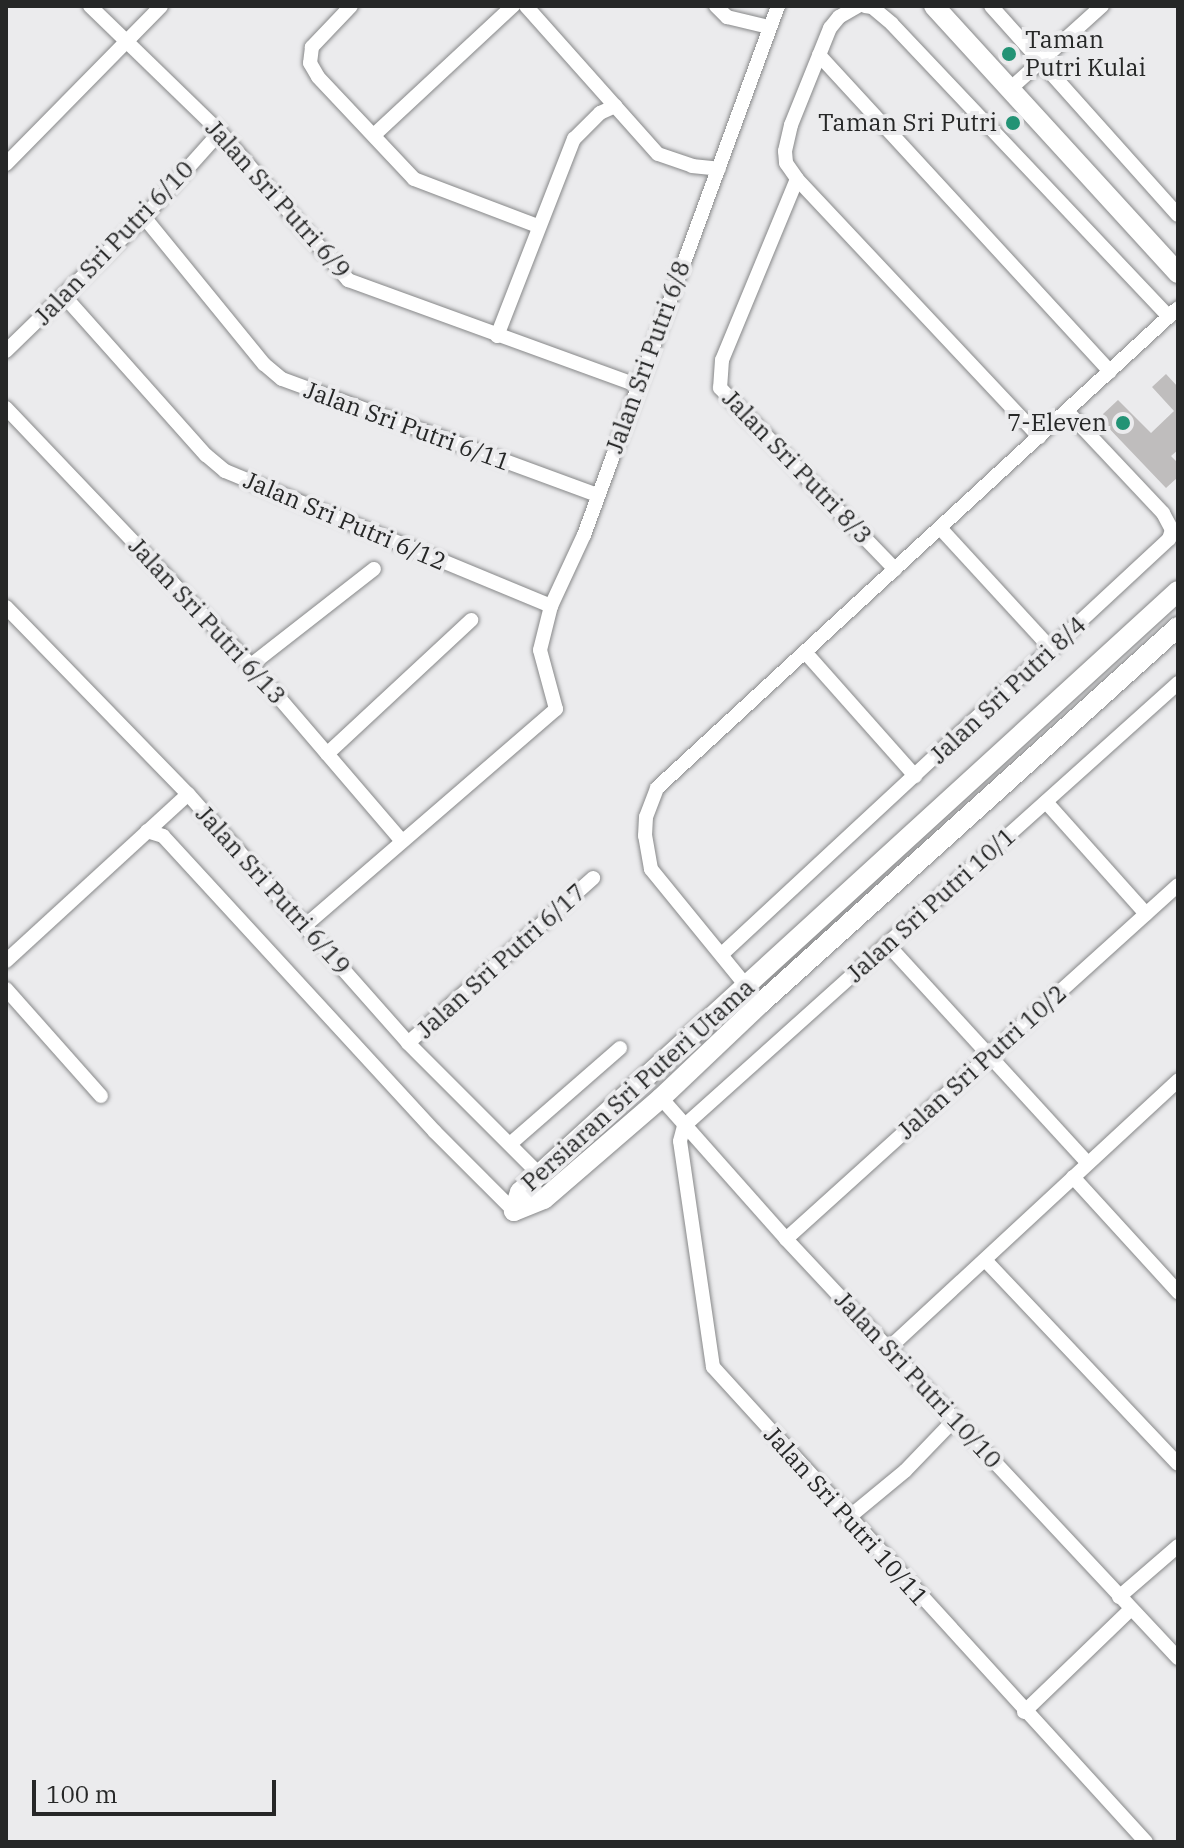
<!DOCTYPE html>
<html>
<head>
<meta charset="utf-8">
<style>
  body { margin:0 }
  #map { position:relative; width:1184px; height:1848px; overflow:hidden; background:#ebebed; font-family:"IBM Plex Serif",serif }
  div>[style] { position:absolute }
  .building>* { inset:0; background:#bfbdbd }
  .roads { filter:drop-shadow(0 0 2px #878889) drop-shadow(0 0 2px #878889) }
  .street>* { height:14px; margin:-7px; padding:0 7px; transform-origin:7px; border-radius:7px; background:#fff }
  .secondary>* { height:20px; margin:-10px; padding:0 10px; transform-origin:10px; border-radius:10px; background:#fff }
  .dots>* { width:22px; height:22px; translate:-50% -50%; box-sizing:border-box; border:4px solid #ebebed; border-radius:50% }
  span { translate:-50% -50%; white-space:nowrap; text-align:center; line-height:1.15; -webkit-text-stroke:8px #ebebed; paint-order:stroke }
  .poi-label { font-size:24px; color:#262727 }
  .left { translate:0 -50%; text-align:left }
  .right { translate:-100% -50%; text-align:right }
  .street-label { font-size:24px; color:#262727 }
  .frame { position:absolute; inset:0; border:8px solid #262727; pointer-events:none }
  .scale { position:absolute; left:32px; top:1780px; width:244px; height:36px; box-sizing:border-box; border:4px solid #262727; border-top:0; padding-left:10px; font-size:24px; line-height:28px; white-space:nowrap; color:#262727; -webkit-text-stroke:6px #ebebed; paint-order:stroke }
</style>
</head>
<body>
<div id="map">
  <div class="building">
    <i style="clip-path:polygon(1166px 374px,1178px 387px,1178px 450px,1171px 456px,1178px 463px,1178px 477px,1166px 488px,1102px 421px,1103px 414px,1118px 400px,1151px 433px,1174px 411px,1152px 387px)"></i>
  </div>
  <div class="roads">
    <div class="street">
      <i style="left:90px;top:6px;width:181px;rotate:44.1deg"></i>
      <i style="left:220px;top:132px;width:196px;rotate:49.1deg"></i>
      <i style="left:348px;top:280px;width:307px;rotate:20deg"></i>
      <i style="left:351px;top:6px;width:57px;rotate:133.6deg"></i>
      <i style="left:312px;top:47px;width:16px;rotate:97deg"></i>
      <i style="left:310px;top:63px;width:16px;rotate:60deg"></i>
      <i style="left:318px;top:77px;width:140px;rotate:46.7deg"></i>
      <i style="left:414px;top:179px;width:133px;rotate:20.8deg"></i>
      <i style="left:526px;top:6px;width:198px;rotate:48.3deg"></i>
      <i style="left:658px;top:154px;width:36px;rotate:19deg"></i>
      <i style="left:692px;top:166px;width:27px;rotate:6deg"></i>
      <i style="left:716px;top:6px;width:16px;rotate:45deg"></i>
      <i style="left:727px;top:17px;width:43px;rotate:13.4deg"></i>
      <i style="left:858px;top:6px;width:22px;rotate:150deg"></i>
      <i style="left:839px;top:17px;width:14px;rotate:129deg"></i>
      <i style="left:830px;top:28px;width:105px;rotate:111.9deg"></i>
      <i style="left:791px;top:125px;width:27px;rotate:103deg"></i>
      <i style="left:785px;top:151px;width:12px;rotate:85deg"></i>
      <i style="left:786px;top:163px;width:19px;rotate:55deg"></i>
      <i style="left:797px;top:179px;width:354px;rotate:46.8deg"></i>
      <i style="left:865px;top:6px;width:7px;rotate:8deg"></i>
      <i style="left:872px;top:7px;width:26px;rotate:40deg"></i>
      <i style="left:892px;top:24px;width:403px;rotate:46.6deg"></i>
      <i style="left:991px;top:6px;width:280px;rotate:48.2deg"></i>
      <i style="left:819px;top:55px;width:430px;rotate:47.4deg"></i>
      <i style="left:1010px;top:89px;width:124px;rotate:-42.1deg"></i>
      <i style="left:374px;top:135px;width:190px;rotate:-42.9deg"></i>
      <i style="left:6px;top:164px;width:221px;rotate:-45.5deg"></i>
      <i style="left:797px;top:179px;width:196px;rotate:112.5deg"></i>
      <i style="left:722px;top:360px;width:28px;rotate:94deg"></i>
      <i style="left:720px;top:388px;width:252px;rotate:46deg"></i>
      <i style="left:144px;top:217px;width:190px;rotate:50.8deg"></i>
      <i style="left:264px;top:364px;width:23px;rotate:40deg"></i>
      <i style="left:282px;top:379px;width:337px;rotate:20.2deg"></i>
      <i style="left:65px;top:297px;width:212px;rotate:48.3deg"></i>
      <i style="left:206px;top:455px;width:25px;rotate:40deg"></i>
      <i style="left:225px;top:471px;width:353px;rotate:22.5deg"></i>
      <i style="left:497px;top:336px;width:212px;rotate:-68.7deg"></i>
      <i style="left:574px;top:139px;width:37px;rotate:-45deg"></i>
      <i style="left:600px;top:113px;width:17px;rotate:-25deg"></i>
      <i style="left:6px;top:351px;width:192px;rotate:-44.2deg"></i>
      <i style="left:144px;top:217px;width:114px;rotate:-48.2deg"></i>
      <i style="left:6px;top:408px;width:355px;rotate:46.4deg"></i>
      <i style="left:251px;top:665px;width:230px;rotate:49.4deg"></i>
      <i style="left:940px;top:528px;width:166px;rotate:47.4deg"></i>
      <i style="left:6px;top:607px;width:261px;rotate:45.8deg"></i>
      <i style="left:188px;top:794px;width:332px;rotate:48.5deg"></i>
      <i style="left:408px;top:1043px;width:185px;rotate:45deg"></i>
      <i style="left:805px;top:652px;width:166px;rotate:48.4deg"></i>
      <i style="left:251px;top:665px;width:156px;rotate:-38deg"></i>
      <i style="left:327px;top:754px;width:197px;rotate:-42.9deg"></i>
      <i style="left:1046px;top:802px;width:150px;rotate:48.2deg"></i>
      <i style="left:147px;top:831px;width:17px;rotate:17deg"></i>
      <i style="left:163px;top:836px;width:402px;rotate:47.4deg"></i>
      <i style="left:435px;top:1132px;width:112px;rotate:45deg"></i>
      <i style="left:307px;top:924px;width:329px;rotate:-40.8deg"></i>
      <i style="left:556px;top:709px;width:61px;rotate:-105.2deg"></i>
      <i style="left:540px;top:650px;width:45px;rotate:-76deg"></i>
      <i style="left:551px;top:606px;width:78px;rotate:-65.1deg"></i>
      <i style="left:584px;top:535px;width:563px;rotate:-69.86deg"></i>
      <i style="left:887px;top:944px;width:297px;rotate:47.5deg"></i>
      <i style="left:722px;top:954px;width:610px;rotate:-42.87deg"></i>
      <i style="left:1169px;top:539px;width:9px;rotate:-72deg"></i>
      <i style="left:1172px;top:530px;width:19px;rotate:-118deg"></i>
      <i style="left:1163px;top:513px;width:140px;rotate:-133.3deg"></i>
      <i style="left:6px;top:961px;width:247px;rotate:-42.5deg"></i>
      <i style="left:6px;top:989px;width:143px;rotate:48.4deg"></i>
      <i style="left:752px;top:993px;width:160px;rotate:-129.2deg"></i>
      <i style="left:651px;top:869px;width:34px;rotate:-100deg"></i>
      <i style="left:645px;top:836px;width:19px;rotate:-87deg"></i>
      <i style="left:646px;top:817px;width:31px;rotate:-69deg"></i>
      <i style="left:657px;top:788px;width:708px;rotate:-42.65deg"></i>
      <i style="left:408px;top:1043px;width:248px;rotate:-41.7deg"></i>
      <i style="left:661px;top:1098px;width:188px;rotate:48.4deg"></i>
      <i style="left:786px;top:1239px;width:574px;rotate:46.91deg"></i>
      <i style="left:510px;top:1144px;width:146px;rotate:-41.1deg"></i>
      <i style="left:1073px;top:1177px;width:156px;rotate:47.6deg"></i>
      <i style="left:786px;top:1239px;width:528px;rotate:-42.08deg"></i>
      <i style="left:986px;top:1261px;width:279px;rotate:46.6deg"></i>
      <i style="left:889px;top:1348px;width:394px;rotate:-42.8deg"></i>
      <i style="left:848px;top:1518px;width:74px;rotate:-39.5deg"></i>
      <i style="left:905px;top:1471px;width:72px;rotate:-46.1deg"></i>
      <i style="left:1119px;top:1597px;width:78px;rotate:-40.8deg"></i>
      <i style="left:1024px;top:1712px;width:147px;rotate:-43.9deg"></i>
      <i style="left:1146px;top:1842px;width:643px;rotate:-132.35deg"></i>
      <i style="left:713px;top:1367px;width:228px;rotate:-98.3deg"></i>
      <i style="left:680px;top:1141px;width:16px;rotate:-75deg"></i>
      <i style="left:684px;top:1126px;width:664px;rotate:-41.88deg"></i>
    </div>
    <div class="secondary">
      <i style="left:934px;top:6px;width:362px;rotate:47.6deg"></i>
      <i style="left:1178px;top:591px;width:891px;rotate:137.59deg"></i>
      <i style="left:520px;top:1192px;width:20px;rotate:108deg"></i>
      <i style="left:514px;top:1211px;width:32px;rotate:-22deg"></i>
      <i style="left:544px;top:1199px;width:155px;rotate:-40.8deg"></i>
      <i style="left:661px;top:1098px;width:137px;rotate:-43.5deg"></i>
      <i style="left:760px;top:1004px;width:563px;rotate:-42.05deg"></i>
    </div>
  </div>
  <div class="dots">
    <i style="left:1009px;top:54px;background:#239375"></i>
    <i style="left:1013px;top:123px;background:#239375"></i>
    <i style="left:1123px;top:423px;background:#239375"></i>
  </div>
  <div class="poi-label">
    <span class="left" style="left:1025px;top:54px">Taman<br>Putri Kulai</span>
    <span class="right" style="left:997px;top:123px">Taman Sri Putri</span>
    <span class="right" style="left:1107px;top:423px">7-Eleven</span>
  </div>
  <div class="street-label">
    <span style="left:278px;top:199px;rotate:48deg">Jalan Sri Putri 6/9</span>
    <span style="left:114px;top:243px;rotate:-46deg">Jalan Sri Putri 6/10</span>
    <span style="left:648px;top:357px;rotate:-70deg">Jalan Sri Putri 6/8</span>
    <span style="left:407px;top:426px;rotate:20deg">Jalan Sri Putri 6/11</span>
    <span style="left:797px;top:467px;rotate:46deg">Jalan Sri Putri 8/3</span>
    <span style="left:345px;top:521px;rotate:23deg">Jalan Sri Putri 6/12</span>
    <span style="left:207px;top:621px;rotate:47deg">Jalan Sri Putri 6/13</span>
    <span style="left:1008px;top:690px;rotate:-43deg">Jalan Sri Putri 8/4</span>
    <span style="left:273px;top:890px;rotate:48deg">Jalan Sri Putri 6/19</span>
    <span style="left:931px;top:905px;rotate:-42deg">Jalan Sri Putri 10/1</span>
    <span style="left:501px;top:961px;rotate:-42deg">Jalan Sri Putri 6/17</span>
    <span style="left:982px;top:1062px;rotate:-42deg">Jalan Sri Putri 10/2</span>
    <span style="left:638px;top:1085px;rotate:-42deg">Persiaran Sri Puteri Utama</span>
    <span style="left:918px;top:1380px;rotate:47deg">Jalan Sri Putri 10/10</span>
    <span style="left:846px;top:1516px;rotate:48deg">Jalan Sri Putri 10/11</span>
  </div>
  <div class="frame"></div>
  <div class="scale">100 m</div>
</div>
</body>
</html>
